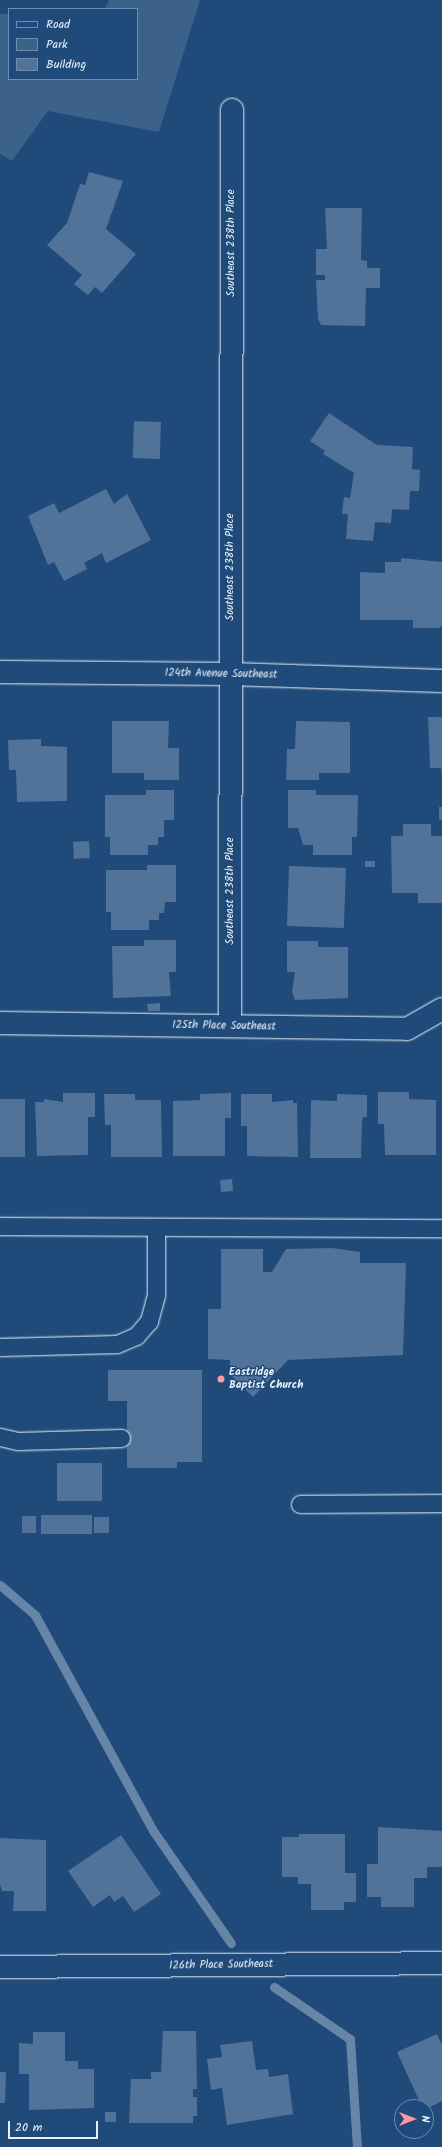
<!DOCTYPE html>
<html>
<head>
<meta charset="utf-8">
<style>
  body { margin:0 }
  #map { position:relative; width:442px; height:2147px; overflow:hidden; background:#1f4a7a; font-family:Kalam,sans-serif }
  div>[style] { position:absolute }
  .green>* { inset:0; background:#3c628c }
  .stream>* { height:9px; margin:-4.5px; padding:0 4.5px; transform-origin:4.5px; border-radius:4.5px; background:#6685a7 }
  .building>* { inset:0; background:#517399; transform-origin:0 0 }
  .roads { filter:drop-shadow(0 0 1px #e8f1f8) drop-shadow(0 0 1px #e8f1f8) }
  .lane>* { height:17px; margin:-8.5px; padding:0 8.5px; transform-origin:8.5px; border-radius:8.5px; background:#1f4a7a }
  .street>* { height:22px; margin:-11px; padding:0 11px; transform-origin:11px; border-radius:11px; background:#1f4a7a }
  .dots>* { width:11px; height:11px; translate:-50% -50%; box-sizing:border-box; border:2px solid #1f4a7a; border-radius:50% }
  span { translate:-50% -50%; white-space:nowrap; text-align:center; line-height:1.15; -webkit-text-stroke:3px #1f4a7a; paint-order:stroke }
  .street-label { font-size:11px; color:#e8f1f8 }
  .poi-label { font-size:11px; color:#e8f1f8; font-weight:700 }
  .left { translate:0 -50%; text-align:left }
  .legend { position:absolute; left:8px; top:8px; width:130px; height:72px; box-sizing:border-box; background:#1f4a7a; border:1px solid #6f8dac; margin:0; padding:5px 7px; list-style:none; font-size:12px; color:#e8f1f8 }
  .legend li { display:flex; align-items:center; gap:8px; height:20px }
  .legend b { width:20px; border:1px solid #6f8dac }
  .north { position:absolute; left:394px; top:2099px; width:40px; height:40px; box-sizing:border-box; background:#1f4a7a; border:1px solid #6f8dac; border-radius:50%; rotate:90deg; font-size:11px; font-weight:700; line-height:16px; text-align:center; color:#e8f1f8 }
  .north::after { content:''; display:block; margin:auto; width:14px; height:18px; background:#ff9aa2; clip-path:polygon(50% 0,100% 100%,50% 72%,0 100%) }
  .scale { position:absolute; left:8px; top:2121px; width:90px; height:18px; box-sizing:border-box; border:2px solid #e8f1f8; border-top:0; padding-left:5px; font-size:12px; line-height:14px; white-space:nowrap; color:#e8f1f8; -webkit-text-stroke:3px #1f4a7a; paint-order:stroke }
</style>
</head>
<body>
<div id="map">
  <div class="green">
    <i style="clip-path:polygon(109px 0,200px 0,159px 132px,48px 111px,12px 161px,0 154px,0 14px,9px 14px,9px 79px,137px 79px,137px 9px,105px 9px)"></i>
  </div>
  <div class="stream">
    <i style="left:0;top:1585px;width:46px;rotate:40.6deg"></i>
    <i style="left:35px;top:1615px;width:247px;rotate:61.3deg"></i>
    <i style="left:154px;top:1832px;width:135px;rotate:55.3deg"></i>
    <i style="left:274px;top:1987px;width:92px;rotate:34.4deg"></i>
    <i style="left:350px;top:2039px;width:108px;rotate:86.3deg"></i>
  </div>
  <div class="building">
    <i style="clip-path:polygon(89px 172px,123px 181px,106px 229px,136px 254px,102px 293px,95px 287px,88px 295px,74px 284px,82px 275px,47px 245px,67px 223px,80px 184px,85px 185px)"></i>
    <i style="clip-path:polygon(325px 208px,362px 208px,361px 260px,367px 261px,367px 268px,380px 268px,380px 288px,366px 288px,365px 326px,321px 325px,318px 319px,316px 280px,325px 280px,325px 275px,316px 275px,316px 249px,327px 249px)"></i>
    <i style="clip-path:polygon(329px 413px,377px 445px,413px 447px,412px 469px,420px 470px,419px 491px,410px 491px,409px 510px,392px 509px,391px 523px,375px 522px,373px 541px,346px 539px,348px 514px,342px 514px,344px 497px,350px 498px,354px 473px,323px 454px,325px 451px,310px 441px)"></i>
    <i style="left:134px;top:421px;width:27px;height:37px;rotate:2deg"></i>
    <i style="clip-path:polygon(106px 489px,114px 504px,127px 494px,151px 540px,106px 563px,102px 553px,84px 563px,87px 569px,64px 581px,54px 562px,48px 565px,28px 516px,54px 503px,59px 513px)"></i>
    <i style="clip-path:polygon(401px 558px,442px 562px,442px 625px,439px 628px,413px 628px,413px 620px,360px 620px,360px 572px,385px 573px,385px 562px,401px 562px)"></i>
    <i style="clip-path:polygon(428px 717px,442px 717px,442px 778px,441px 768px,430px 768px)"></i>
    <i style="clip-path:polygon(112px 721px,169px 721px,168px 748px,179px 748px,179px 780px,144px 780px,144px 773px,112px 773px)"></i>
    <i style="clip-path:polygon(296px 721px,350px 722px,350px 773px,319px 773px,319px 780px,286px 780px,287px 749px,295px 749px)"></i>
    <i style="clip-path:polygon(41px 739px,41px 746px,67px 747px,67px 801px,17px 802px,16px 770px,9px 770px,8px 740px)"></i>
    <i style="clip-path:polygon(146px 790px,174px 790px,174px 820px,164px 820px,164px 837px,158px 837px,158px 845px,148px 845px,148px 855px,110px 855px,110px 837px,105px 837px,105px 795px,146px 795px)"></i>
    <i style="clip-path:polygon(288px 790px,316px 790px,316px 795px,358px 795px,357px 837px,352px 837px,352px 855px,313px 855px,313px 845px,303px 845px,298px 828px,288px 828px)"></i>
    <i style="left:439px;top:807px;width:3px;height:13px"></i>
    <i style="clip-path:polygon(403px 824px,431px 824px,431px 836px,442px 836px,442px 903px,418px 903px,418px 893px,392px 893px,391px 836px,403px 836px)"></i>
    <i style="left:89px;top:841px;width:17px;height:16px;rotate:87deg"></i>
    <i style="left:365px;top:861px;width:10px;height:6px"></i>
    <i style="clip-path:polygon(147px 865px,176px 865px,176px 902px,165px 902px,164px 913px,159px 913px,159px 920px,149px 920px,149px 930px,111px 930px,111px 912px,106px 912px,106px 870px,147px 870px)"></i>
    <i style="left:289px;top:866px;width:57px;height:60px;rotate:2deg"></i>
    <i style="clip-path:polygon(144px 940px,176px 940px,176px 972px,169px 972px,171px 996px,113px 998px,112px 946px,144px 946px)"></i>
    <i style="clip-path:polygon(287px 941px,318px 941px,318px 947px,348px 947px,348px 998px,295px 1000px,292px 992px,295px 972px,287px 972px)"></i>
    <i style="clip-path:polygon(160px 1003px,160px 1011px,148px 1011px,147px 1004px)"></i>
    <i style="clip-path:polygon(378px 1092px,409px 1092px,409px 1099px,436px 1100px,436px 1155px,385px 1155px,384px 1124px,378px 1124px)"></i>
    <i style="clip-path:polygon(63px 1093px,95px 1093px,95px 1117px,88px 1117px,88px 1155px,37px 1156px,35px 1102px,44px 1102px,44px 1099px,63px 1102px)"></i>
    <i style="clip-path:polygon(231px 1093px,231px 1118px,225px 1118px,225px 1156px,173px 1156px,173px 1101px,200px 1100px,200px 1094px)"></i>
    <i style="clip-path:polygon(104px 1094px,135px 1094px,135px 1100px,161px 1100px,162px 1157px,111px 1157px,111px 1125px,105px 1125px)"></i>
    <i style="clip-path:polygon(241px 1094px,272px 1094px,272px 1102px,293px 1100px,293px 1103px,297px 1103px,298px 1157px,247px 1156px,247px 1126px,241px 1126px)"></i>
    <i style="clip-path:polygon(337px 1094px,367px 1095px,367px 1117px,363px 1117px,362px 1122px,361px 1158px,310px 1158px,311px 1100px,337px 1101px)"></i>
    <i style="left:0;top:1099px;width:25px;height:58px"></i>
    <i style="left:232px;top:1179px;width:12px;height:12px;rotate:85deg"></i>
    <i style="clip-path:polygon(332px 1248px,360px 1252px,360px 1263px,406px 1263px,403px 1355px,288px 1360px,253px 1397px,230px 1374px,230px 1360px,208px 1359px,208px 1309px,221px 1309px,221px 1249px,263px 1249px,263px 1272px,272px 1272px,286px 1249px)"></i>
    <i style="clip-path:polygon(108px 1370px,202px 1370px,202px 1462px,177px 1462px,177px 1468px,127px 1468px,127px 1401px,108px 1401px)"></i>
    <i style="left:57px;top:1463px;width:45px;height:38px"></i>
    <i style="left:41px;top:1515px;width:51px;height:19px"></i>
    <i style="left:22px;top:1516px;width:14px;height:17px"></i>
    <i style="left:94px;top:1517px;width:15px;height:16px"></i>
    <i style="clip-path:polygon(378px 1827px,442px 1831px,442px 1867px,427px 1867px,427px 1878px,414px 1878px,414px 1907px,381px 1907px,381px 1897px,367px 1897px,367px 1864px,378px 1864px)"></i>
    <i style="clip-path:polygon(299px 1834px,345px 1834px,345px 1873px,356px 1873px,356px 1902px,344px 1902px,344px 1910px,311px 1910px,311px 1884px,298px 1884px,298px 1877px,282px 1877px,282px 1837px,299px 1837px)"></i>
    <i style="clip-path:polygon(121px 1835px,161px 1894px,134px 1912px,123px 1896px,114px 1902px,110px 1895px,93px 1907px,68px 1871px)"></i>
    <i style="clip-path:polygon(0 1838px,46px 1840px,46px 1911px,13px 1911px,14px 1891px,2px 1891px,0 1884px)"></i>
    <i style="clip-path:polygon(163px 2031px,196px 2031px,197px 2089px,193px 2089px,193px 2097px,197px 2097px,197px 2116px,193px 2116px,193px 2123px,129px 2123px,131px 2079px,151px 2079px,151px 2072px,161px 2072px)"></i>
    <i style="clip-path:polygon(33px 2032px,65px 2032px,65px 2061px,78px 2061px,78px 2069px,94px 2069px,94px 2108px,29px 2110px,29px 2074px,19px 2074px,19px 2043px,33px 2044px)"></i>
    <i style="clip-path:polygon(437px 2034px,442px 2045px,442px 2101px,426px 2109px,422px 2107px,397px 2052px)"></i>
    <i style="clip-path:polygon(252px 2041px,256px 2070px,268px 2069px,269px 2077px,288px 2074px,293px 2114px,227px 2125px,222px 2088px,211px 2090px,207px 2059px,222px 2057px,220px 2045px)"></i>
    <i style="clip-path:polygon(0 2072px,6px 2072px,5px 2103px,0 2103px)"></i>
    <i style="left:105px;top:2112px;width:11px;height:10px"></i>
  </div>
  <div class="roads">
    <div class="lane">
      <i style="left:0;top:1226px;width:442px;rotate:0.3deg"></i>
      <i style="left:0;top:1347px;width:117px;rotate:-1.5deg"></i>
      <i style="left:117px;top:1344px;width:21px;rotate:-23deg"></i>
      <i style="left:136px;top:1336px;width:20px;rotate:-49deg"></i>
      <i style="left:149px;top:1321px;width:28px;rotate:-75deg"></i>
      <i style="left:156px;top:1294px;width:67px;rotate:-90deg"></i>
      <i style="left:0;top:1437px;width:18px;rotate:13deg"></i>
      <i style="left:18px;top:1441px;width:103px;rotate:-1.7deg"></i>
      <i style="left:300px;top:1504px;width:142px;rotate:-0.4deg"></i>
    </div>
    <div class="street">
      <i style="left:0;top:672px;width:230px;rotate:0.5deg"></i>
      <i style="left:230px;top:674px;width:212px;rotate:1.9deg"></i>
      <i style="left:0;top:1023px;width:407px;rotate:0.8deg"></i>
      <i style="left:407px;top:1029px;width:40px;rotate:-29.7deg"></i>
      <i style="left:230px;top:1025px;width:915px;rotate:-89.87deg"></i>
      <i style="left:0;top:1967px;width:442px;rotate:-0.5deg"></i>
    </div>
  </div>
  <div class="dots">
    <i style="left:221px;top:1379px;background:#ff9aa2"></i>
  </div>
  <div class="street-label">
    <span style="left:231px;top:243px;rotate:-90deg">Southeast 238th Place</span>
    <span style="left:230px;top:567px;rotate:-90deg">Southeast 238th Place</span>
    <span style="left:221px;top:674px;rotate:1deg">124th Avenue Southeast</span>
    <span style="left:230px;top:891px;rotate:-90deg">Southeast 238th Place</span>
    <span style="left:224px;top:1026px;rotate:1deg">125th Place Southeast</span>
    <span style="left:221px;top:1965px;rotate:-1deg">126th Place Southeast</span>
  </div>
  <div class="poi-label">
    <span class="left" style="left:229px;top:1379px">Eastridge<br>Baptist Church</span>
  </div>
  <ul class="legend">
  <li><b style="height:5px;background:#1f4a7a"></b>Road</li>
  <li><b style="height:11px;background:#3c628c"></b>Park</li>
  <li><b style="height:11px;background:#517399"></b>Building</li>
  </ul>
  <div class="north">N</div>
  <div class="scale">20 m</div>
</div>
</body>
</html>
